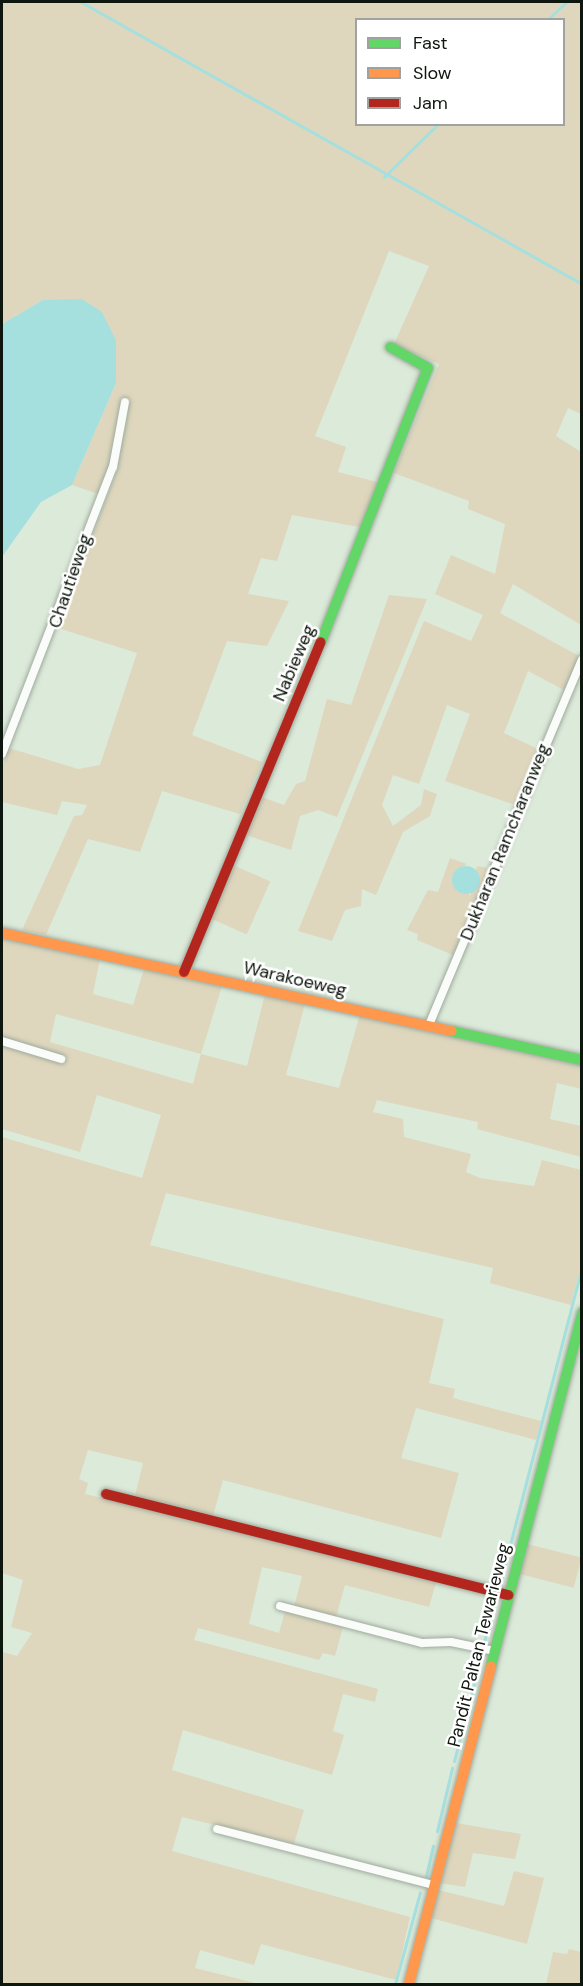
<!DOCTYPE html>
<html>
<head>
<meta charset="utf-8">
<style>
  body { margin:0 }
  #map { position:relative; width:583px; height:1986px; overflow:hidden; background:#dceada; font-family:"DM Sans",sans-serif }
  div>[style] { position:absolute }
  .green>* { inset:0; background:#ded7bd; transform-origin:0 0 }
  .water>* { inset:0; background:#a5e0df }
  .round { border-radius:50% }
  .stream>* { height:3px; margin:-1.5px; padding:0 1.5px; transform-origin:1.5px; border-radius:1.5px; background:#a5e0df }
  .roads { filter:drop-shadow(0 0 2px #a0aa9e) drop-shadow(0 0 2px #a0aa9e) }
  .street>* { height:8px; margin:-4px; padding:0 4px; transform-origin:4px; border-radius:4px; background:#fafcf9 }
  .fast>* { height:10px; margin:-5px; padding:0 5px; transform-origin:5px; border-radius:5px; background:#63d668 }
  .slow>* { height:10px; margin:-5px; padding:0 5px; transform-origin:5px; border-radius:5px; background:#ff974d }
  .jam>* { height:10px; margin:-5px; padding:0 5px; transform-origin:5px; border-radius:5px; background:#b3261e }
  span { translate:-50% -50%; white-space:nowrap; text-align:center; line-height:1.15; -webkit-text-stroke:5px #fff; paint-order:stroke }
  .street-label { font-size:18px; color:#0e170d }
  .frame { position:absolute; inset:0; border:3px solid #0e170d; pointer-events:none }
  .legend { position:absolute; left:355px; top:18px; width:210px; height:108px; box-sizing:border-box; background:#fff; border:2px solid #9fa29e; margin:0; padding:8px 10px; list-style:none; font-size:18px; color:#0e170d }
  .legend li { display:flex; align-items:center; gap:12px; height:30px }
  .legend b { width:30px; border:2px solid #9fa29e }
</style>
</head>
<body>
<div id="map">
  <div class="green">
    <i style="clip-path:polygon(evenodd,2px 2px,581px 2px,581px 414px,568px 408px,556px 436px,581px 452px,581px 625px,513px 584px,500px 613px,579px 656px,564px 690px,528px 671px,504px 733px,538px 749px,515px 805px,445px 781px,470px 714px,447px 705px,419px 784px,393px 775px,382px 805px,393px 826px,421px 805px,424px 789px,437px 794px,430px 816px,403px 832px,376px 895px,362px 889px,361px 906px,345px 910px,332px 941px,298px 931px,424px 621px,471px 641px,483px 615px,435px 594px,451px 555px,495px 574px,505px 524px,468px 509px,469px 501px,394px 473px,439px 364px,394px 344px,429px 266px,389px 251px,315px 436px,346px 447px,338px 472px,381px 483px,365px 528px,292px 515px,277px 561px,261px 558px,248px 594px,289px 601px,267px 646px,227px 641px,192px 735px,262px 762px,240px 814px,162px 791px,140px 852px,88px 839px,46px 935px,22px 930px,74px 816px,82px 815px,87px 805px,62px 801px,57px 815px,2px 802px,2px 766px,9px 748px,78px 769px,100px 765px,137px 653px,58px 628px,118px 468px,128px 400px,121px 400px,110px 467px,98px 494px,72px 485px,116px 383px,43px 300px,2px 324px,2px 2px,356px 20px,564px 20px,564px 124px,356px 124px,356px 20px)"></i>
    <i style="clip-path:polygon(389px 595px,427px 599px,337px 817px,318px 810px,300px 816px,291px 850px,243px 834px,259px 796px,284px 805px,296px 784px,305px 781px,327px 699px,351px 705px)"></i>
    <i style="clip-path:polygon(450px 858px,467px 864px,457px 871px,470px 896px,477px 866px,489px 868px,453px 955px,417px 940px,418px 934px,407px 930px,428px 890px,438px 892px)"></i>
    <i style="left:231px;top:864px;width:43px;height:58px;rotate:24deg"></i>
    <i style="clip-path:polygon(evenodd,2px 937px,100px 959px,93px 994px,133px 1005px,144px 969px,222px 986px,201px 1054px,247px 1066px,265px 994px,305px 1004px,286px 1075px,339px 1088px,360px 1014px,581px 1064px,581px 1089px,557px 1083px,550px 1119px,581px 1126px,581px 1157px,477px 1129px,478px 1122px,377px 1100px,373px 1112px,403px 1119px,404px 1137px,471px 1154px,466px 1172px,480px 1178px,534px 1186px,542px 1160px,581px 1170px,581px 1265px,571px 1305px,490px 1283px,493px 1268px,166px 1193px,150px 1245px,444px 1319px,429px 1383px,455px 1389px,453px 1398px,541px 1421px,536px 1440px,416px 1408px,401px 1458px,459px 1473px,441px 1538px,223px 1480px,213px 1516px,135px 1496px,143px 1463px,88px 1450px,79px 1479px,88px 1483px,85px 1494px,437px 1579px,429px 1607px,345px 1585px,336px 1617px,294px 1607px,302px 1576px,262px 1567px,249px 1624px,279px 1633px,285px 1611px,343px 1627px,335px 1656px,323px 1653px,319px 1660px,198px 1628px,194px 1640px,378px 1689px,375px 1702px,343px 1694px,333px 1731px,344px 1735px,332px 1775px,183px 1730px,172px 1770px,304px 1810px,294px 1844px,182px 1817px,172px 1851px,410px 1917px,396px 1980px,261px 1944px,254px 1965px,200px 1950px,195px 1968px,259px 1984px,2px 1984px,2px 1652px,17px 1656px,32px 1633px,11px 1627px,23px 1580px,2px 1573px,2px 1137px,142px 1178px,161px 1115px,97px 1095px,80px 1152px,2px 1129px,2px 937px,56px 1014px,201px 1054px,193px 1084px,50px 1042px,56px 1014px)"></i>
    <i style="left:527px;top:1544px;width:56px;height:31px;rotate:14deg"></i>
    <i style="clip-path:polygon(456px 1823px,521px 1834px,515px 1859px,473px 1853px,465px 1887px,440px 1883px)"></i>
    <i style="clip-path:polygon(514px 1871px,544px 1878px,527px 1944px,431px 1918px,438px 1890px,504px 1906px)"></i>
    <i style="clip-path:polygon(569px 1949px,581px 1952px,581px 1984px,546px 1984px,553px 1952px,567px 1954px)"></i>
  </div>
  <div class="water">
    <i style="clip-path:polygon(82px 299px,102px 312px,116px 340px,116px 383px,72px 485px,41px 502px,2px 557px,2px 324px,43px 300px)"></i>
    <i class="round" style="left:452px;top:866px;width:28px;height:28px"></i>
  </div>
  <div class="stream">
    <i style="left:81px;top:2px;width:575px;rotate:29.37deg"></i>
    <i style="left:547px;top:20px;width:26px;rotate:-43deg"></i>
    <i style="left:384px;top:177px;width:76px;rotate:-44.5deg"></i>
    <i style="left:499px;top:1587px;width:333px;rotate:-75.5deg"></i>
    <i style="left:484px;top:1642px;width:39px;rotate:-75deg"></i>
    <i style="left:454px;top:1761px;width:108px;rotate:-75.6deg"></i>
    <i style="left:437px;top:1831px;width:65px;rotate:-76.6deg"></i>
    <i style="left:426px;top:1876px;width:31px;rotate:-77deg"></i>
    <i style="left:395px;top:1984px;width:95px;rotate:-74.8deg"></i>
  </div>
  <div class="roads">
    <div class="street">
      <i style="left:2px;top:754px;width:308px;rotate:-68.9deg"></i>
      <i style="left:113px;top:467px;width:66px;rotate:-79.5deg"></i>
      <i style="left:429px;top:1025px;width:396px;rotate:-67.3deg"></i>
      <i style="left:2px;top:1041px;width:62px;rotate:17deg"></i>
      <i style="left:280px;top:1606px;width:147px;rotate:14.6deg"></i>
      <i style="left:422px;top:1643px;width:29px;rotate:-2deg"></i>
      <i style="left:451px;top:1642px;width:45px;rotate:11.6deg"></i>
      <i style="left:217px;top:1829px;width:224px;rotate:14.5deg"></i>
    </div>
    <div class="fast">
      <i style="left:321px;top:642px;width:294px;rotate:-68.7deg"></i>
      <i style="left:428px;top:368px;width:43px;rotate:-151.1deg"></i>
      <i style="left:451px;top:1031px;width:134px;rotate:12.5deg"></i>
      <i style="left:491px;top:1666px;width:365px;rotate:-75.5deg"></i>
    </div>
    <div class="slow">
      <i style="left:2px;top:933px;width:460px;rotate:12.3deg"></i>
      <i style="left:409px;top:1984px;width:328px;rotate:-75.5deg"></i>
    </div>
    <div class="jam">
      <i style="left:184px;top:972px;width:357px;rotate:-67.5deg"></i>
      <i style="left:106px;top:1494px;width:415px;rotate:14.1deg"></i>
    </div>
  </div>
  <div class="street-label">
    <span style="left:70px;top:581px;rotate:-71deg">Chautieweg</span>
    <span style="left:294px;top:663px;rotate:-67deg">Nabieweg</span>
    <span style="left:505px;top:842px;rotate:-68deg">Dukharan Ramcharanweg</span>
    <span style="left:295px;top:979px;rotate:13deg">Warakoeweg</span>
    <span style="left:479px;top:1645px;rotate:-76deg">Pandit Paltan Tewarieweg</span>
  </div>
  <div class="frame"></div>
  <ul class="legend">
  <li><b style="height:8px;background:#63d668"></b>Fast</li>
  <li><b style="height:8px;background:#ff974d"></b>Slow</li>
  <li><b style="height:8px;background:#b3261e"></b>Jam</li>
  </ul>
</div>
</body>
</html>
